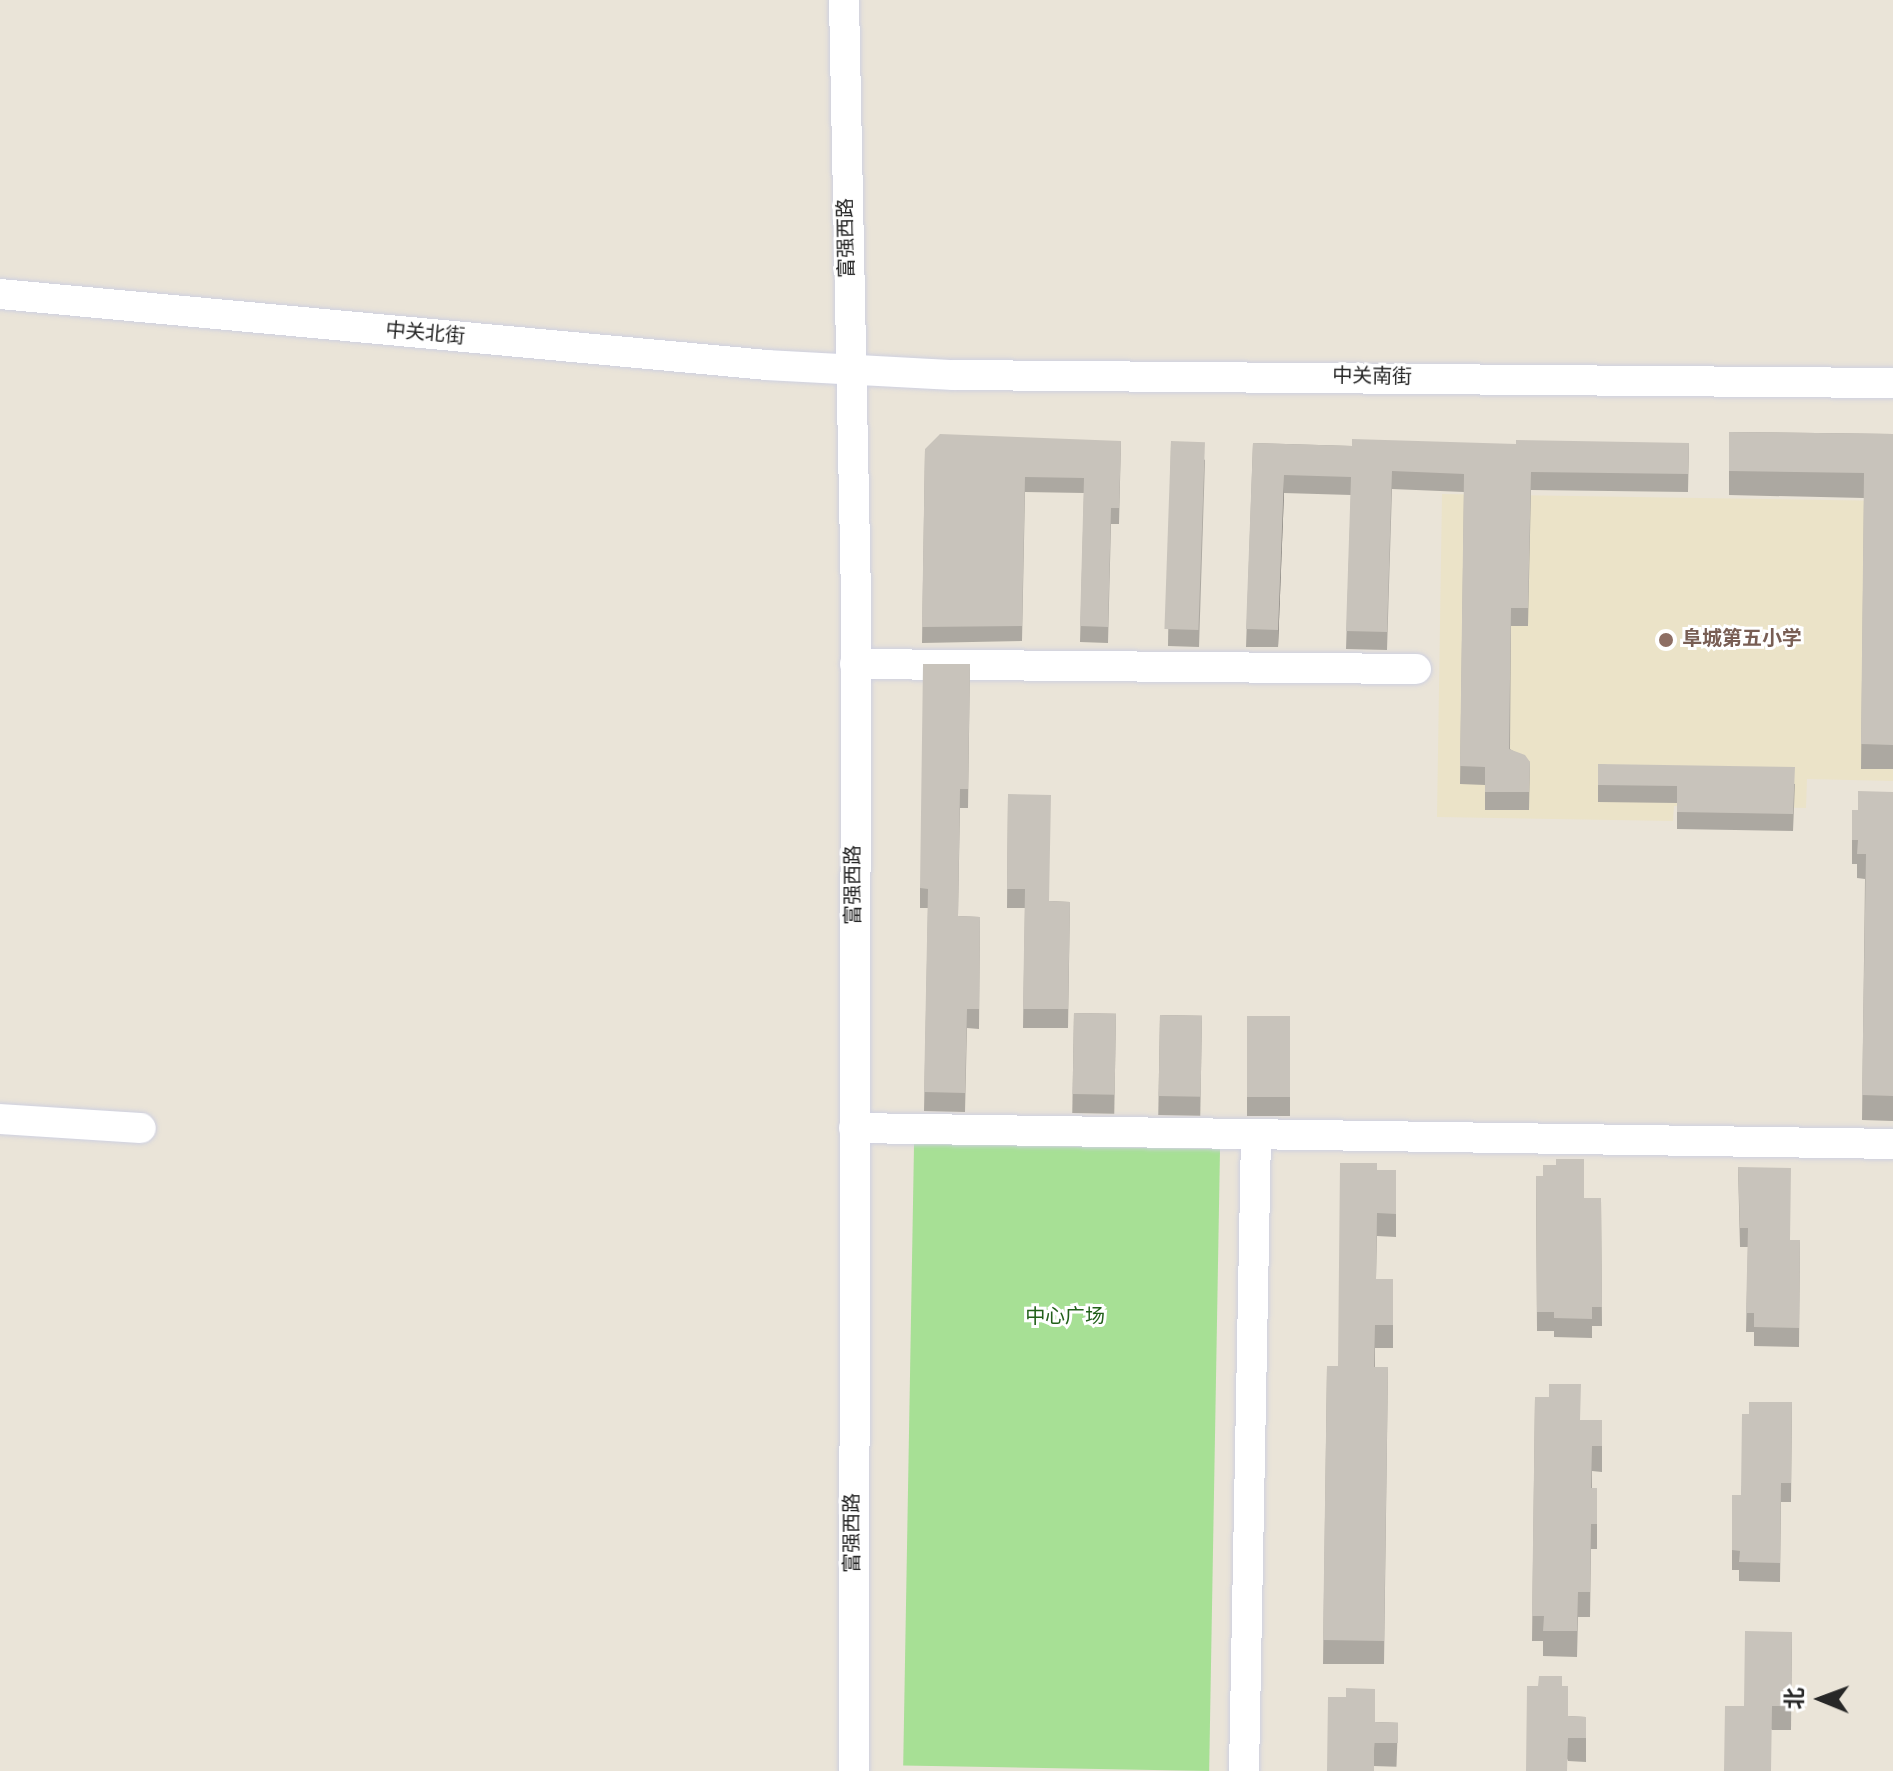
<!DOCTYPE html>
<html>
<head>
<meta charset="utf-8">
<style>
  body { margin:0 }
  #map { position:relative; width:1893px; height:1771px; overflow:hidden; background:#eae4d8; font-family:Overpass,"Noto Sans SC",sans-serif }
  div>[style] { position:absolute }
  .education>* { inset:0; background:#ebe3c8 }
  .green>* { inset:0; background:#a7e095; transform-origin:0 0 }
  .roads { filter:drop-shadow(0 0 2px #ced0e0) drop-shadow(0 0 2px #ced0e0) }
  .minor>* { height:30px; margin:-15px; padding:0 15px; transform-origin:15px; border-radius:15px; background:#fff }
  .wall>* { inset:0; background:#aca8a1; transform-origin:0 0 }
  .shaded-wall>* { inset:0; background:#8c8883 }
  .building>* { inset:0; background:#c8c3bb; transform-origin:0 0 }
  .dots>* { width:22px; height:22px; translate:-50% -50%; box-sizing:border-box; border:4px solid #fff; border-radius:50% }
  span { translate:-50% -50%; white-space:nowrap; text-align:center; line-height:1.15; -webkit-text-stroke:6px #fff; paint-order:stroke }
  .street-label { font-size:20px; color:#272727 }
  .education-label { font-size:20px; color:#785e54; font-weight:700 }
  .left { translate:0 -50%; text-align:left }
  .park-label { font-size:20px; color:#22601a }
  .north { position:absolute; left:1781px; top:1659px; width:80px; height:80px; -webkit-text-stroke:6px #fff; paint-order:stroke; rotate:271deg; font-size:22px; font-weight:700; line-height:32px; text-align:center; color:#272727 }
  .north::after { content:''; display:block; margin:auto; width:28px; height:36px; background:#272727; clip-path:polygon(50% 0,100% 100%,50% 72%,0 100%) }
</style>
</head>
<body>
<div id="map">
  <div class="education">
    <i style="clip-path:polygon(1442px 494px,1893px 501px,1893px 781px,1807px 779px,1806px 808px,1674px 806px,1673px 821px,1437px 817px)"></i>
  </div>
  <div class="green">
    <i style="left:1220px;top:1149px;width:622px;height:306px;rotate:91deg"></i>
  </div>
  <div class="roads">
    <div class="minor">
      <i style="left:844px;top:0;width:599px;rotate:88.85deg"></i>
      <i style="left:856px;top:599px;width:1172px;rotate:90.1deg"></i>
      <i style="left:0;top:294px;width:770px;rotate:5.29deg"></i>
      <i style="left:767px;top:365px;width:186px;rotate:3.1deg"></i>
      <i style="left:953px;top:375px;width:940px;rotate:0.49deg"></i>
      <i style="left:855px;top:664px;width:561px;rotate:0.51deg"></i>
      <i style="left:0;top:1119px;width:141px;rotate:3.7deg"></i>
      <i style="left:854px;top:1128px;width:1039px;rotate:0.88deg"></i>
      <i style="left:1244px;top:1771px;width:636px;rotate:-88.92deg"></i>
    </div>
  </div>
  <div class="wall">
    <i style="clip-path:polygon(1729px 432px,1893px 434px,1893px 769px,1861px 769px,1864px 498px,1729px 495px)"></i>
    <i style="clip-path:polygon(1121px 441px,1119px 524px,1111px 524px,1108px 643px,1080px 642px,1084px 493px,1025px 492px,1022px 641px,922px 643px,925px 449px)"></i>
    <i style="clip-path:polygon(1171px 441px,1205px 460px,1199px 647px,1168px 646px)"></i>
    <i style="clip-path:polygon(1253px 443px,1352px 446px,1689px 443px,1688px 492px,1531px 490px,1528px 626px,1511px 626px,1510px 749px,1530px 762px,1529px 810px,1485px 810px,1485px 785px,1460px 784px,1464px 492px,1392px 489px,1387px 650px,1346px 649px,1351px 495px,1284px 493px,1278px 647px,1246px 647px)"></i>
    <i style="clip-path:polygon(970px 664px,968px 808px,960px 808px,958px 916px,980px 917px,979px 1029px,967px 1028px,965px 1112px,924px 1111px,928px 908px,920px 908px,920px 888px)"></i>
    <i style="clip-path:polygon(1598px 764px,1795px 784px,1793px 831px,1677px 829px,1677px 803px,1598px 802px)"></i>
    <i style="clip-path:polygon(1893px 792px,1893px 1121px,1862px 1120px,1865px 879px,1857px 878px,1857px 864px,1852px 864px,1852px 810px,1858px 810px)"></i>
    <i style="clip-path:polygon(1008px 794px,1049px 901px,1070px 902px,1068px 1028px,1023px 1028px,1025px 908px,1007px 908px)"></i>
    <i style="left:1074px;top:1013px;width:42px;height:100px;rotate:1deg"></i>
    <i style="left:1160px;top:1015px;width:42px;height:100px;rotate:1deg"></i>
    <i style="left:1247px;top:1016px;width:43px;height:100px"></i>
    <i style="clip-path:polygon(1738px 1167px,1790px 1240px,1800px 1240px,1799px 1347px,1754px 1346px,1754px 1332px,1746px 1332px,1748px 1247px,1740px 1247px)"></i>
    <i style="clip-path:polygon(1377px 1170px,1396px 1170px,1396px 1237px,1377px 1236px,1376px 1279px,1393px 1279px,1393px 1348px,1375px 1348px,1375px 1367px,1388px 1367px,1384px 1664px,1323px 1664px,1327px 1366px,1338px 1366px)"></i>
    <i style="clip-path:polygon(1536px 1176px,1584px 1198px,1601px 1198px,1602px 1326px,1592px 1326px,1592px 1338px,1554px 1337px,1554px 1331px,1537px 1331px)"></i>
    <i style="clip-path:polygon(1535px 1397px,1580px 1420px,1602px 1420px,1602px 1472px,1592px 1471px,1592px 1488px,1597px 1488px,1597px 1549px,1591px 1549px,1590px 1617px,1578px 1617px,1577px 1657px,1543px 1656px,1543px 1641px,1532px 1641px)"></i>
    <i style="clip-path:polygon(1792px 1402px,1791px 1502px,1781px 1502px,1780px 1582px,1739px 1581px,1739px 1570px,1732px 1570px,1732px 1495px,1741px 1495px,1749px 1414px)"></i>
    <i style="clip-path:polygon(1792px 1632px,1791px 1730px,1772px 1730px,1744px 1706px)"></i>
    <i style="clip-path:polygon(1538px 1686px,1562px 1686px,1568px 1716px,1586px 1717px,1586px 1762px,1568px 1761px)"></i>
    <i style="left:1375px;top:1722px;width:23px;height:44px;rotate:2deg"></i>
  </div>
  <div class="shaded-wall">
    <i style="clip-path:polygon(1284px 475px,1284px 493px,1278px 647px,1278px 630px)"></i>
  </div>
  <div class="building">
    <i style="clip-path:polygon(1729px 432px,1893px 434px,1893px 745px,1861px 744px,1864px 473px,1729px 471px)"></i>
    <i style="clip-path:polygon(940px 434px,1121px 441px,1119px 508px,1111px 508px,1108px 627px,1080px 626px,1084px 478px,1025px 477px,1022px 626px,922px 627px,925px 449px)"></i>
    <i style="clip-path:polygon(1352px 439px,1516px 444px,1516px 440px,1689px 443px,1688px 474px,1531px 472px,1528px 608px,1511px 608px,1509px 749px,1525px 755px,1530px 762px,1529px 792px,1485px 792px,1485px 767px,1460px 766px,1464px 474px,1392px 471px,1387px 632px,1346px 631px,1351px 477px,1284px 475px,1278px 630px,1246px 629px,1253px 443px,1352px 446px)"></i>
    <i style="left:1171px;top:441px;width:34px;height:188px;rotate:2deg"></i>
    <i style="clip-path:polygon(923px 664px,970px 664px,968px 789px,960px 789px,958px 916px,980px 917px,979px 1009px,967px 1009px,965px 1093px,924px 1092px,928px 889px,920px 888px)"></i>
    <i style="clip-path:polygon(1598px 764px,1795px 767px,1793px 814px,1677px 812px,1677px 786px,1598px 785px)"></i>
    <i style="clip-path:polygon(1858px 791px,1893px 792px,1893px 1096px,1862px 1095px,1866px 854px,1857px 854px,1858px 840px,1852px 840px,1852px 810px,1858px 810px)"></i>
    <i style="clip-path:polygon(1008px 794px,1051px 795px,1049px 901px,1070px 902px,1068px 1009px,1023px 1009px,1025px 889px,1007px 889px)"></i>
    <i style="left:1074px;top:1013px;width:42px;height:81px;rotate:1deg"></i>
    <i style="left:1160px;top:1015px;width:42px;height:81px;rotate:1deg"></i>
    <i style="left:1247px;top:1016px;width:43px;height:81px"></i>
    <i style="clip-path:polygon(1556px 1159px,1584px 1159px,1584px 1198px,1601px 1198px,1602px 1307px,1592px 1307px,1592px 1319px,1554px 1318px,1554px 1312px,1537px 1312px,1536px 1176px,1543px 1176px,1543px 1165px,1556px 1165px)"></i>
    <i style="clip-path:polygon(1340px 1163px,1377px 1163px,1377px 1170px,1396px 1170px,1396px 1214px,1377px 1213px,1376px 1279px,1393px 1279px,1393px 1325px,1375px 1325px,1374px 1367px,1388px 1367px,1384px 1641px,1323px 1640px,1327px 1366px,1338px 1366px)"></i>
    <i style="clip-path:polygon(1738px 1167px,1791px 1168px,1790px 1240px,1800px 1240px,1799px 1328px,1754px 1327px,1754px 1313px,1746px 1313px,1748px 1228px,1740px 1228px)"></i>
    <i style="clip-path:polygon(1549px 1384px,1581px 1384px,1580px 1420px,1602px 1420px,1602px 1446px,1592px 1446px,1591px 1488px,1597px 1488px,1597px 1524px,1591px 1524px,1590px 1592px,1578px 1592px,1577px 1631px,1543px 1631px,1544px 1616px,1532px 1616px,1535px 1397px,1549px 1397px)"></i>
    <i style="clip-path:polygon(1749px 1402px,1792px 1402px,1791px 1483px,1781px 1483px,1780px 1563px,1739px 1562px,1740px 1551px,1732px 1550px,1732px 1495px,1741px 1495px,1742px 1414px,1749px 1414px)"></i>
    <i style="clip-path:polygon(1745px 1631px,1792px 1632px,1791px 1706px,1772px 1706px,1771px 1771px,1724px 1771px,1725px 1706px,1744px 1706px)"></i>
    <i style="clip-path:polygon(1539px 1676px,1562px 1676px,1562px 1686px,1568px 1686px,1568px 1716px,1586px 1717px,1586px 1738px,1568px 1738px,1567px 1771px,1526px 1771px,1527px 1686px,1538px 1686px)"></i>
    <i style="clip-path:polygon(1346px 1688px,1375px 1689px,1375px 1722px,1398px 1723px,1398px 1743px,1374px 1743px,1374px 1771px,1327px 1771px,1328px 1697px,1346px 1697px)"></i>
  </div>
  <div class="dots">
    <i style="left:1666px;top:640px;background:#8d6e63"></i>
  </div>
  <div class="street-label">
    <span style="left:848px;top:238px;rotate:-91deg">富强西路</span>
    <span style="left:425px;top:335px;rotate:5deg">中关北街</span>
    <span style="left:1372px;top:378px;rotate:1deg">中关南街</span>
    <span style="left:855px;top:885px;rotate:-90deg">富强西路</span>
    <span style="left:854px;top:1533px;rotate:-90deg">富强西路</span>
  </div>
  <div class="education-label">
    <span class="left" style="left:1682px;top:640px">阜城第五小学</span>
  </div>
  <div class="park-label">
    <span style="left:1065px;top:1318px">中心广场</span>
  </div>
  <div class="north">北</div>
</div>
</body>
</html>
